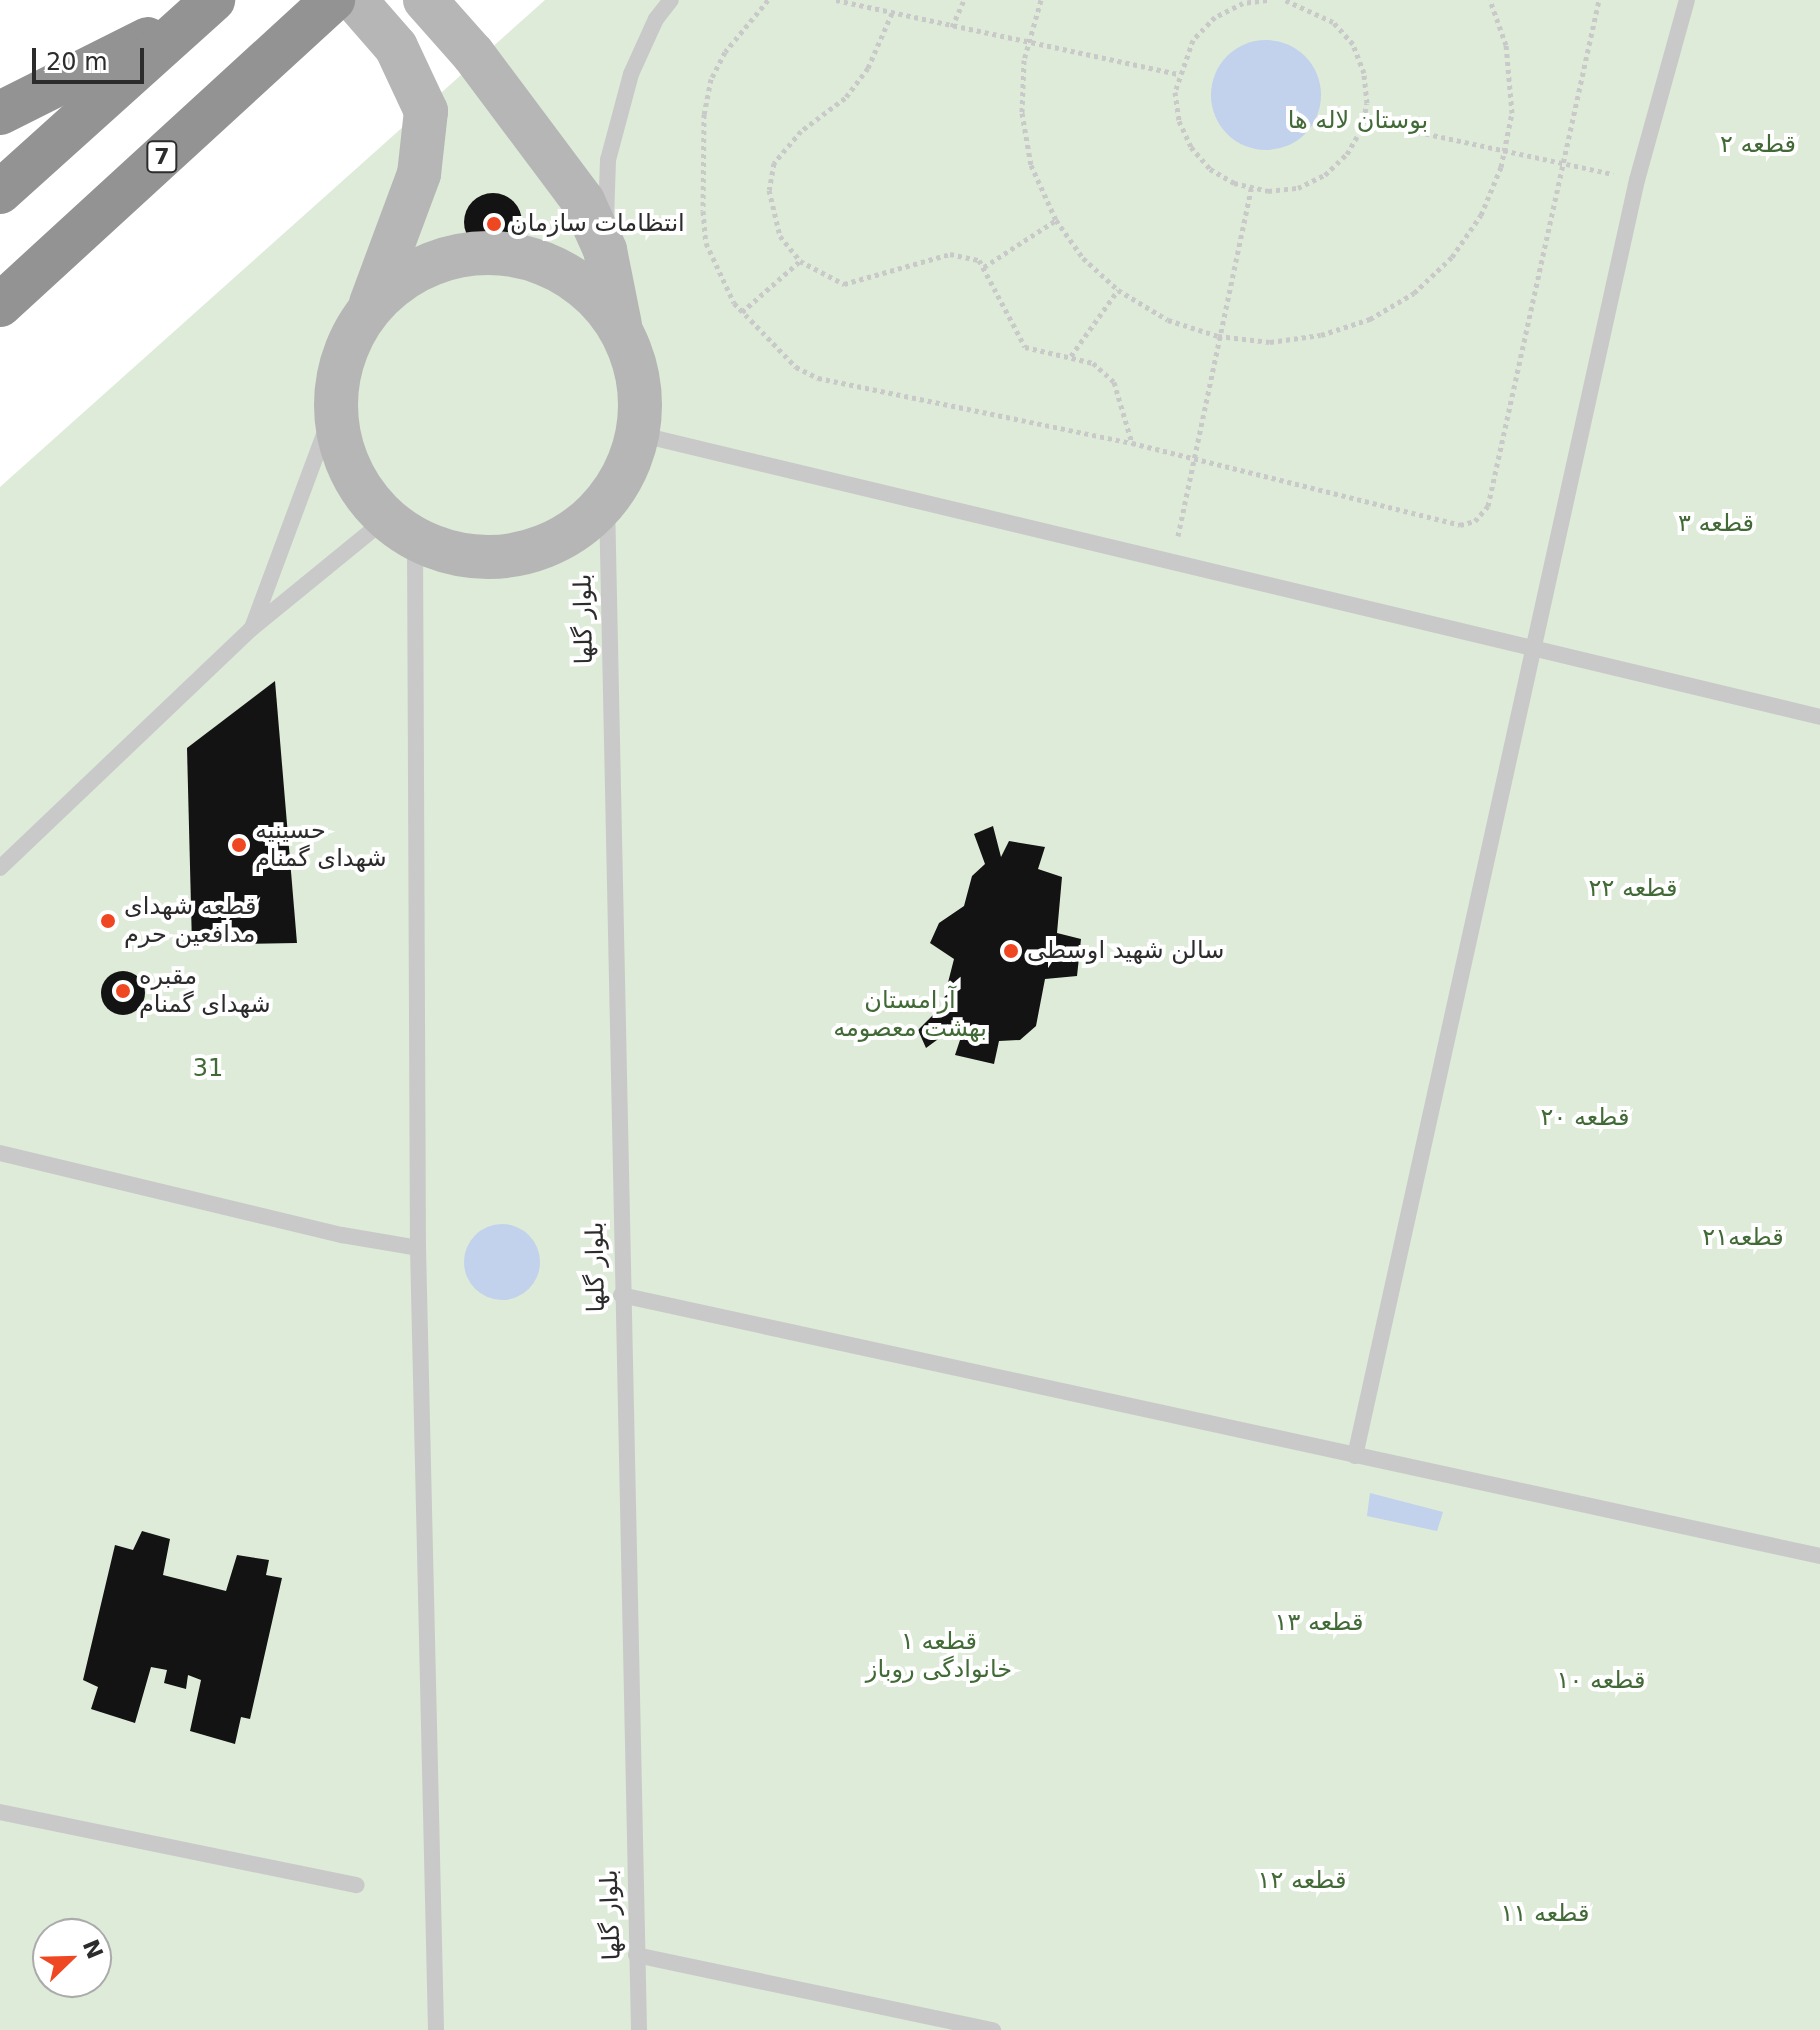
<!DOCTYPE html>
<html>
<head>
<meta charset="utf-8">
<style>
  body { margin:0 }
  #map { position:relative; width:1820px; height:2030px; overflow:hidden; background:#fff; font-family:"DejaVu Sans","Noto Sans Arabic",sans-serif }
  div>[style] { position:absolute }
  .green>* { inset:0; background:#ddebd8 }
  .water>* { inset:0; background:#c2d1ec }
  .round { border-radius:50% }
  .building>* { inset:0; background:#131313 }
  .path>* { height:5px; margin-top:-2.5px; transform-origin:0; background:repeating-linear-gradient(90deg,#c9c9c9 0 4px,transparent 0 8px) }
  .service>* { height:16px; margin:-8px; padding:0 8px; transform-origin:8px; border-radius:8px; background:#c9c9c9 }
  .secondary>* { height:44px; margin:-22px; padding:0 22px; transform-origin:22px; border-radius:22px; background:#b6b6b6 }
  .secondary>.ring { margin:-22px; padding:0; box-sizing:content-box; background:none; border:44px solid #b6b6b6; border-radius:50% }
  .motorway>* { height:44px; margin:-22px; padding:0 22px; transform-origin:22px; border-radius:22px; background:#939393 }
  .dots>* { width:22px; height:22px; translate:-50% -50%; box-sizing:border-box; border:4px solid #fff; border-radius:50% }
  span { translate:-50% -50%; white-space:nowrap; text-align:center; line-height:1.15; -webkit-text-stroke:8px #fff; paint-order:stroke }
  .shield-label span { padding:2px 6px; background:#fff; border:2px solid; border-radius:6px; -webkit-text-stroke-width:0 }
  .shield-label { font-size:22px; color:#2c2c2c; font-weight:700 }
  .park-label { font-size:24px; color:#426a37 }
  .poi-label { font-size:24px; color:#2c2c2c }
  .left { translate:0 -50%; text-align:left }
  .street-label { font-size:24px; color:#2c2c2c }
  .north { position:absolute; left:32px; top:1918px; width:80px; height:80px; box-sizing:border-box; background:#fff; border:2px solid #ababab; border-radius:50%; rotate:67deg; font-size:22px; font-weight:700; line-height:32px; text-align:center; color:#2c2c2c }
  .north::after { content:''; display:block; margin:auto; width:28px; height:36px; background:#ef4722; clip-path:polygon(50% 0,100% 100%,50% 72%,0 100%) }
  .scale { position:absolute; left:32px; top:48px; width:112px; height:36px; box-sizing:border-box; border:4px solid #2c2c2c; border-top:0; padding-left:10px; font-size:24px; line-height:28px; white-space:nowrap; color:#2c2c2c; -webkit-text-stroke:6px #fff; paint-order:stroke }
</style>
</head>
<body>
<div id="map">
  <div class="green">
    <i style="clip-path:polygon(evenodd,545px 0,1820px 0,1820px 2030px,0 2030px,0 487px,545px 0,48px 1934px,96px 1934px,96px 1982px,48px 1982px,48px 1934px)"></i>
  </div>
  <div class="water">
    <i class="round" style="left:1211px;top:40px;width:110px;height:110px"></i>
    <i class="round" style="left:464px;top:1224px;width:76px;height:76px"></i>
    <i style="clip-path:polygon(1370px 1493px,1443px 1512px,1437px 1531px,1367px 1516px)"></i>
  </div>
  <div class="building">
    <i class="round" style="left:464px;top:193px;width:58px;height:58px"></i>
    <i style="clip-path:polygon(275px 681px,297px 943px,192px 945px,187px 748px)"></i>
    <i style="clip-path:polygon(993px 826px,1001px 857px,1009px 841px,1045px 847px,1038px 869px,1062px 877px,1057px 933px,1081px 939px,1077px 976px,1045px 979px,1036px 1026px,1020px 1040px,999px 1041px,994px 1064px,955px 1055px,962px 1034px,952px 1029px,926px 1048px,918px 1030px,942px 1006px,954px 959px,930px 943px,939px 923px,964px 906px,972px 876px,985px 864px,974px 834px)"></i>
    <i class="round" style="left:101px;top:971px;width:44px;height:44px"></i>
    <i style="clip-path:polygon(142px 1531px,170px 1539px,163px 1575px,226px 1591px,237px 1555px,269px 1560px,266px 1575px,282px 1578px,250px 1719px,241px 1717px,235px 1744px,190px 1731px,201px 1680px,188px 1675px,186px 1689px,164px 1683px,167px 1670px,151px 1667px,135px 1723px,91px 1709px,98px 1687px,83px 1680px,115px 1545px,133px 1550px)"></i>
  </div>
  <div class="path">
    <i style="left:768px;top:0;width:67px;rotate:129.6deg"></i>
    <i style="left:725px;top:52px;width:30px;rotate:117deg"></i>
    <i style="left:711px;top:79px;width:36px;rotate:101deg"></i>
    <i style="left:704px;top:114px;width:97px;rotate:90.6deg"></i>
    <i style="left:703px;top:211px;width:32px;rotate:85deg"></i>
    <i style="left:706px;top:243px;width:66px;rotate:65deg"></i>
    <i style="left:734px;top:303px;width:89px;rotate:45.9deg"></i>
    <i style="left:796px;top:367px;width:25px;rotate:27deg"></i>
    <i style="left:818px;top:378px;width:321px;rotate:11.7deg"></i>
    <i style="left:1132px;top:443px;width:338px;rotate:14deg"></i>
    <i style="left:1460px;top:525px;width:16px;rotate:-15deg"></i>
    <i style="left:1475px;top:521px;width:20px;rotate:-49deg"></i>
    <i style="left:1488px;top:506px;width:518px;rotate:-77.63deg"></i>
    <i style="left:836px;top:0;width:350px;rotate:12.2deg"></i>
    <i style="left:1041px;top:0;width:62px;rotate:105.8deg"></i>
    <i style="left:1024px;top:60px;width:53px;rotate:92.2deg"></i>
    <i style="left:1022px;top:113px;width:53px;rotate:80.2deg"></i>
    <i style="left:1031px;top:165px;width:60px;rotate:65.6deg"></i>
    <i style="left:1056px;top:220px;width:47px;rotate:54.6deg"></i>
    <i style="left:1083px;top:258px;width:47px;rotate:42.4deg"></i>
    <i style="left:1118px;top:290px;width:58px;rotate:31deg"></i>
    <i style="left:1168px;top:320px;width:52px;rotate:17.7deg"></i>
    <i style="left:1218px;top:336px;width:52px;rotate:6.6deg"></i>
    <i style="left:1270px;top:342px;width:51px;rotate:-7.8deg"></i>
    <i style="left:1321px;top:335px;width:52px;rotate:-18.1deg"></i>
    <i style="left:1370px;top:319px;width:51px;rotate:-30.6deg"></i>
    <i style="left:1414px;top:293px;width:52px;rotate:-43.5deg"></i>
    <i style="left:1452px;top:257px;width:51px;rotate:-55.4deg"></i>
    <i style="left:1481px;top:215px;width:52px;rotate:-67.4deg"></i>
    <i style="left:1501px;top:167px;width:55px;rotate:-78.5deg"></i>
    <i style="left:1512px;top:113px;width:68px;rotate:-95deg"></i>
    <i style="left:1506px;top:45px;width:48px;rotate:-109.6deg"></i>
    <i style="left:1267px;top:0;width:24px;rotate:173deg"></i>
    <i style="left:1243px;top:3px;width:31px;rotate:153deg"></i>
    <i style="left:1215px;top:17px;width:32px;rotate:134deg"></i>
    <i style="left:1193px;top:40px;width:55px;rotate:109.1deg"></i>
    <i style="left:1175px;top:92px;width:29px;rotate:82deg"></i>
    <i style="left:1179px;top:121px;width:29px;rotate:65deg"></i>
    <i style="left:1191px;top:147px;width:29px;rotate:49deg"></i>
    <i style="left:1210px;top:169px;width:28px;rotate:30deg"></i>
    <i style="left:1234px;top:183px;width:35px;rotate:13deg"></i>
    <i style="left:1268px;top:191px;width:30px;rotate:-6deg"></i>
    <i style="left:1298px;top:188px;width:30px;rotate:-26deg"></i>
    <i style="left:1325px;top:175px;width:30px;rotate:-44deg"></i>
    <i style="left:1347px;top:154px;width:30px;rotate:-60deg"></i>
    <i style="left:1362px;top:128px;width:25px;rotate:-79deg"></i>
    <i style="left:1367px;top:103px;width:30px;rotate:-96deg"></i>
    <i style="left:1364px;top:73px;width:31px;rotate:-111deg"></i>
    <i style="left:1353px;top:44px;width:30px;rotate:-132deg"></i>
    <i style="left:1333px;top:22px;width:53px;rotate:-155.4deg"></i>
    <i style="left:892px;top:13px;width:60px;rotate:113.6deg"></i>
    <i style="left:868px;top:68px;width:38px;rotate:127deg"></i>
    <i style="left:845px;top:98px;width:55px;rotate:143.1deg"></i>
    <i style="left:801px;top:131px;width:42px;rotate:130.2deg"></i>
    <i style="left:774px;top:163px;width:27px;rotate:100deg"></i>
    <i style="left:769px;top:190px;width:47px;rotate:76.6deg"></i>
    <i style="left:780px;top:236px;width:32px;rotate:51deg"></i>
    <i style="left:800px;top:261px;width:50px;rotate:27.6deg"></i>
    <i style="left:844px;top:284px;width:110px;rotate:-15.8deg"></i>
    <i style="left:950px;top:254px;width:30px;rotate:12deg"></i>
    <i style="left:979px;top:260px;width:98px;rotate:62.1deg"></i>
    <i style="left:1025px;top:347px;width:70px;rotate:13.2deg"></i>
    <i style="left:1093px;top:363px;width:28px;rotate:42deg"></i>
    <i style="left:1114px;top:382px;width:64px;rotate:73.6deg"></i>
    <i style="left:952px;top:27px;width:30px;rotate:-66deg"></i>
    <i style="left:1363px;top:120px;width:256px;rotate:12.2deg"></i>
    <i style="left:984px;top:267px;width:86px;rotate:-33.1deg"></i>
    <i style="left:742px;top:312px;width:77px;rotate:-41.3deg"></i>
    <i style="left:1071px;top:356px;width:81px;rotate:-54.5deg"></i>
    <i style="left:1178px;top:536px;width:355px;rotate:-78.1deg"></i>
  </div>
  <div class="service">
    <i style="left:606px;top:220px;width:60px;rotate:-88.1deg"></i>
    <i style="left:608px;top:160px;width:89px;rotate:-75deg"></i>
    <i style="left:631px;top:74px;width:60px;rotate:-65.6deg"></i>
    <i style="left:656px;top:19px;width:24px;rotate:-52deg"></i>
    <i style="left:638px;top:434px;width:1215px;rotate:13.46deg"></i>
    <i style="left:607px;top:502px;width:1528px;rotate:88.8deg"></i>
    <i style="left:415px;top:539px;width:709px;rotate:89.76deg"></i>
    <i style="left:418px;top:1248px;width:782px;rotate:88.68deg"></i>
    <i style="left:252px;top:628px;width:238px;rotate:-69.6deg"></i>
    <i style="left:0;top:868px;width:347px;rotate:-43.6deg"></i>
    <i style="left:251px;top:629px;width:174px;rotate:-39.2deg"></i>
    <i style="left:0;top:1153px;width:352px;rotate:13.5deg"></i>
    <i style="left:342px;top:1235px;width:77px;rotate:9.7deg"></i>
    <i style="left:621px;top:1295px;width:1227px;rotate:12.28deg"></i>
    <i style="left:1355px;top:1456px;width:1307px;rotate:-77.54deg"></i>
    <i style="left:1637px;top:180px;width:187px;rotate:-74.5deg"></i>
    <i style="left:0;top:1812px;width:364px;rotate:11.6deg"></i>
    <i style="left:636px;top:1955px;width:365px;rotate:11.9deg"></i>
  </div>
  <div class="secondary">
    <i style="left:355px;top:0;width:62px;rotate:48.9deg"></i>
    <i style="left:396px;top:47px;width:71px;rotate:64.9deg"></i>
    <i style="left:426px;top:111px;width:63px;rotate:96.3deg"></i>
    <i style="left:419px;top:174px;width:138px;rotate:110.4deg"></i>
    <i style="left:425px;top:0;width:72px;rotate:48.4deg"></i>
    <i style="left:473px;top:54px;width:184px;rotate:53.2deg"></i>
    <i style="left:583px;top:201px;width:54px;rotate:65.8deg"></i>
    <i style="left:605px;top:250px;width:76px;rotate:78.7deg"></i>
    <i class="ring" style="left:336px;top:253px;width:260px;height:260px"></i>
  </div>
  <div class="motorway">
    <i style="left:0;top:113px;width:165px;rotate:-26.6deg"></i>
    <i style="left:0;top:192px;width:287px;rotate:-42deg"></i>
    <i style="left:0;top:305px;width:452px;rotate:-42.5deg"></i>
  </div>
  <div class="dots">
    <i style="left:494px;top:224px;background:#ef4722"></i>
    <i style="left:239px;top:845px;background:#ef4722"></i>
    <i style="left:108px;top:921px;background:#ef4722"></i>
    <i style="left:1011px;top:951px;background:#ef4722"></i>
    <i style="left:123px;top:991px;background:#ef4722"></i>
  </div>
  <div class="shield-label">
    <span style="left:162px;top:157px">7</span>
  </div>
  <div class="park-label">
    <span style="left:1358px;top:121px">بوستان لاله ها</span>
    <span style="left:1758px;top:145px">قطعه ۲</span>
    <span style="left:1716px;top:524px">قطعه ۳</span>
    <span style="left:1633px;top:889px">قطعه ۲۲</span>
    <span style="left:910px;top:1015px">آرامستان<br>بهشت معصومه</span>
    <span style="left:208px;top:1069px">31</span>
    <span style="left:1585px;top:1118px">قطعه ۲۰</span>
    <span style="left:1743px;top:1238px">قطعه۲۱</span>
    <span style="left:1319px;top:1623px">قطعه ۱۳</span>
    <span style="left:939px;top:1656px">قطعه ۱<br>خانوادگی روباز</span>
    <span style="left:1601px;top:1681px">قطعه ۱۰</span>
    <span style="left:1302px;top:1881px">قطعه ۱۲</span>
    <span style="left:1545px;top:1914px">قطعه ۱۱</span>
  </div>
  <div class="poi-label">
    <span class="left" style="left:510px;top:224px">انتظامات سازمان</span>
    <span class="left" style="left:255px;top:845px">حسینیه<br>شهدای گمنام</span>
    <span class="left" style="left:124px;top:921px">قطعه شهدای<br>مدافعین حرم</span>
    <span class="left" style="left:1027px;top:951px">سالن شهید اوسطی</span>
    <span class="left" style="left:139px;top:991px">مقبره<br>شهدای گمنام</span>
  </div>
  <div class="street-label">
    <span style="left:584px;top:619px;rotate:-91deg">بلوار گلها</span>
    <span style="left:596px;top:1267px;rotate:-91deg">بلوار گلها</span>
    <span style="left:611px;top:1915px;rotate:-92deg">بلوار گلها</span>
  </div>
  <div class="north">N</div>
  <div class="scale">20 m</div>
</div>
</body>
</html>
